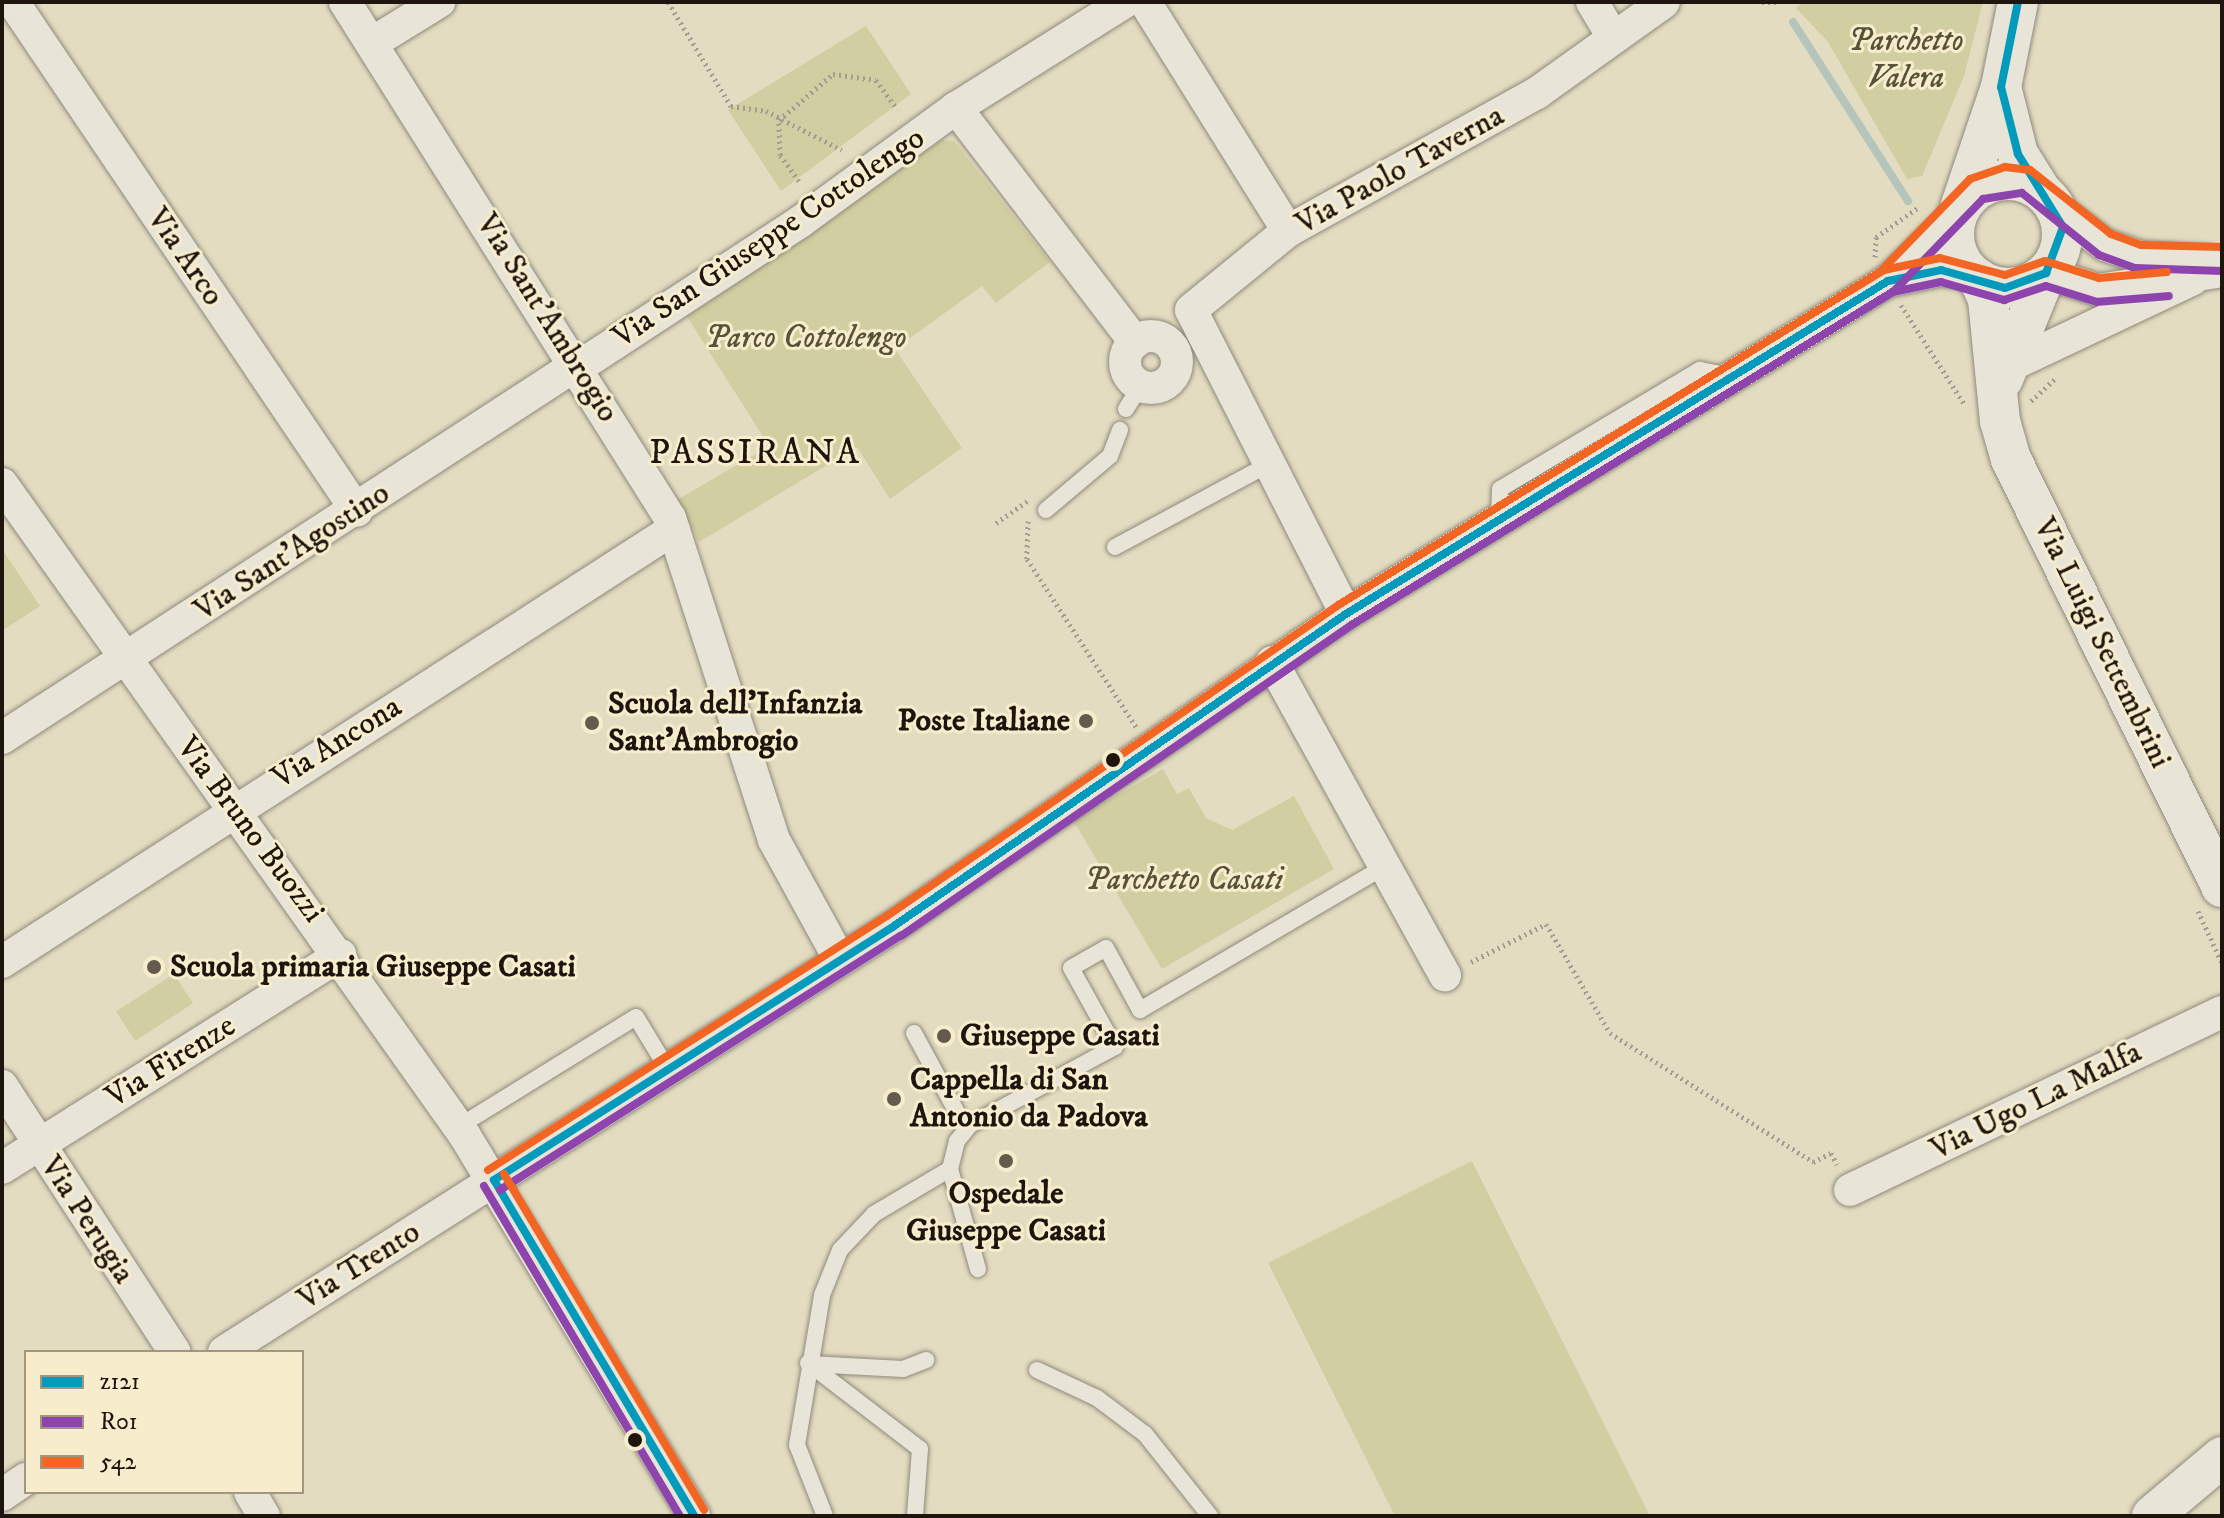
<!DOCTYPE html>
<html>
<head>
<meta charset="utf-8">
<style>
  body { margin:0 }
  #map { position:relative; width:2224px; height:1518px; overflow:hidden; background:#e3dcc1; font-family:"IM FELL DW Pica",serif }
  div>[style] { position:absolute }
  .green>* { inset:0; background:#d1cea1; transform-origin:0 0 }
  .stream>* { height:8px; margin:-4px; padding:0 4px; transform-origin:4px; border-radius:4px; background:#b5c5bb }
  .path>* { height:5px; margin-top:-2.5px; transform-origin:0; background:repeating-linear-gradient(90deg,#a29e93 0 2px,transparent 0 6px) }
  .roads { filter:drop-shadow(0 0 2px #8f8a7b) drop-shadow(0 0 2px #8f8a7b) }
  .service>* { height:16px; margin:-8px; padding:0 8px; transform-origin:8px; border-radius:8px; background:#e8e4d7 }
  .minor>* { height:32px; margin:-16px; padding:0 16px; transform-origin:16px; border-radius:16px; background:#e8e4d7 }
  .minor>.ring { margin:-16px; padding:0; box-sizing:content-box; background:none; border:32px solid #e8e4d7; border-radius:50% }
  .tertiary>* { height:40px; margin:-20px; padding:0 20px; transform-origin:20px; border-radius:20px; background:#e8e4d7 }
  .tertiary>.ring { margin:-20px; padding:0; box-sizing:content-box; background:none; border:40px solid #e8e4d7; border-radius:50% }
  .bus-1>* { height:8px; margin:-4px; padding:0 4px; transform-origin:4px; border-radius:4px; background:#039abb }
  .bus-2>* { height:8px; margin:-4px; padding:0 4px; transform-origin:4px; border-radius:4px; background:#8e44ad }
  .bus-3>* { height:8px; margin:-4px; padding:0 4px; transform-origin:4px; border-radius:4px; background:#f26522 }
  .dots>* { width:22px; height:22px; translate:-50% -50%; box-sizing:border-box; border:4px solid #f7edcd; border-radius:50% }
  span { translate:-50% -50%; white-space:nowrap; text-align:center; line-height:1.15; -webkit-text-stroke:6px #f7edcd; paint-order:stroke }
  .park-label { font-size:32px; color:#585239; font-style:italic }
  .street-label { font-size:32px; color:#1f150f }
  .poi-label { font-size:32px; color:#1f150f; font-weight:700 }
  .left { translate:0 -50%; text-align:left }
  .right { translate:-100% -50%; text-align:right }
  .quarter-label { font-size:36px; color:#1f150f; letter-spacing:2px }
  .frame { position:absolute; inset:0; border:4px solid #1f150f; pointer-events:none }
  .legend { position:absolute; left:24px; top:1350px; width:280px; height:144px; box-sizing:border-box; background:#f7edcd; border:2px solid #a19781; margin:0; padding:10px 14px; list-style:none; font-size:24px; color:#1f150f }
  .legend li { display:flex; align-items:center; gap:16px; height:40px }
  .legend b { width:40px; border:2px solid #a19781 }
</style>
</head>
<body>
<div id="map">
  <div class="green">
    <i style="clip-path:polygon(1802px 2px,1983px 2px,1964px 76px,1922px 176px,1907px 179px,1828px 42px,1796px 8px)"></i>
    <i style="clip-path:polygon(866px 26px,911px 94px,781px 191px,728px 110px)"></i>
    <i style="clip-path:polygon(941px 140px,954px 141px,1050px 262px,996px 303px,982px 286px,895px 349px,962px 448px,890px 499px,857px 447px,699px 542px,677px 500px,769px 446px,684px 312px)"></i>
    <i style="clip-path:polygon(2px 549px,40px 606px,2px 631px)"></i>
    <i style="clip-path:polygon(1163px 769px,1177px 794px,1189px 788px,1206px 818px,1232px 830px,1294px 796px,1334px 869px,1162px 969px,1073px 820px)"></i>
    <i style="left:174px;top:974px;width:35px;height:69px;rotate:57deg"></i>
    <i style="clip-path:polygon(1472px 1161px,1650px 1516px,1395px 1516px,1268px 1263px)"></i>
  </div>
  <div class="stream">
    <i style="left:1793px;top:22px;width:213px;rotate:57.3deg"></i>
  </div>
  <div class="path">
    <i style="left:668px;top:2px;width:122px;rotate:58.8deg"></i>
    <i style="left:731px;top:106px;width:35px;rotate:8deg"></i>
    <i style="left:766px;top:111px;width:85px;rotate:27.2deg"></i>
    <i style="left:1762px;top:2px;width:16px"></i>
    <i style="left:799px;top:181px;width:32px;rotate:-126deg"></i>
    <i style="left:780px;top:155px;width:35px;rotate:-92deg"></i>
    <i style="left:779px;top:120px;width:71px;rotate:-40.4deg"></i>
    <i style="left:833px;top:74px;width:43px;rotate:7.9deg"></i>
    <i style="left:876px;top:80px;width:36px;rotate:54deg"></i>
    <i style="left:1875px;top:257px;width:20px;rotate:-87deg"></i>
    <i style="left:1876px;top:237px;width:52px;rotate:-34.9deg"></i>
    <i style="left:1901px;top:305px;width:117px;rotate:57.5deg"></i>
    <i style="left:2031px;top:401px;width:33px;rotate:-43deg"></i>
    <i style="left:1028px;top:521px;width:38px;rotate:92deg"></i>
    <i style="left:1027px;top:559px;width:200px;rotate:57deg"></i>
    <i style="left:996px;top:523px;width:39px;rotate:-35deg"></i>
    <i style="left:2198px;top:911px;width:57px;rotate:65.2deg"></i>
    <i style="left:1471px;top:962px;width:84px;rotate:-26.9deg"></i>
    <i style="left:1546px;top:924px;width:126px;rotate:59.6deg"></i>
    <i style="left:1610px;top:1033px;width:241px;rotate:32.4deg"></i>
    <i style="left:1813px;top:1162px;width:20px;rotate:-27deg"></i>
    <i style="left:1831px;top:1153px;width:13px;rotate:63deg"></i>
  </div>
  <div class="roads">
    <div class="service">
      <i style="left:1126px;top:409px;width:28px;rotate:-58deg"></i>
      <i style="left:1046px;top:510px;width:84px;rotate:-40.2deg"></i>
      <i style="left:1110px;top:456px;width:28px;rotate:-69deg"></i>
      <i style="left:1499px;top:518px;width:29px;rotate:-88deg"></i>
      <i style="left:1500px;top:489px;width:233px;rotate:-30.8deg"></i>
      <i style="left:1700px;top:370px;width:31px;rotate:11deg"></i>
      <i style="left:1115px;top:547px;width:175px;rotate:-28.3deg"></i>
      <i style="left:914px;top:1033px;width:109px;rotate:61.6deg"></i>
      <i style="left:458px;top:1127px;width:209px;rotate:-31.7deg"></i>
      <i style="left:636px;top:1017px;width:60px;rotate:58.7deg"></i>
      <i style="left:950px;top:1169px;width:104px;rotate:74.4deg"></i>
      <i style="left:808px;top:1363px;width:141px;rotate:37.5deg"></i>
      <i style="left:920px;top:1449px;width:67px;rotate:94.3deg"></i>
      <i style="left:809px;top:1364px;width:94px;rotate:3deg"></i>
      <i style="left:903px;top:1369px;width:25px;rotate:-21deg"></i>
      <i style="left:1037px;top:1370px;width:66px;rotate:25deg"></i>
      <i style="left:1097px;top:1398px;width:60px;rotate:36.9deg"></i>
      <i style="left:1145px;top:1434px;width:105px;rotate:51.6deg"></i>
      <i style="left:825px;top:1516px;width:76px;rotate:-111.5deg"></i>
      <i style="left:797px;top:1445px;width:152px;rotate:-80.5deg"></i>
      <i style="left:822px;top:1295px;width:48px;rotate:-68.2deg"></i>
      <i style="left:840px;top:1250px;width:50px;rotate:-46.6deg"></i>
      <i style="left:874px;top:1214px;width:88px;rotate:-30.6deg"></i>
      <i style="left:950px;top:1169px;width:29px;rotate:-76deg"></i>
      <i style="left:957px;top:1141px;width:21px;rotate:-51deg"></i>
      <i style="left:970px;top:1125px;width:165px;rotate:-28.3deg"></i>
      <i style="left:1115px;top:1047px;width:90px;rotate:-119.1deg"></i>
      <i style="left:1071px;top:968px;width:40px;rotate:-29.7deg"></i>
      <i style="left:1106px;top:948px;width:71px;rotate:61.3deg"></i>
      <i style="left:1140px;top:1010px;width:283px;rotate:-30.4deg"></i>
    </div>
    <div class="minor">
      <i style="left:13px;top:2px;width:614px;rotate:55.95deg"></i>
      <i style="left:345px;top:2px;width:610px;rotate:57.8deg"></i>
      <i style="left:670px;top:518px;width:338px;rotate:72.1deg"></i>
      <i style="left:774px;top:840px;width:137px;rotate:61.2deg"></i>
      <i style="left:1145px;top:2px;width:270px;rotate:58deg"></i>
      <i style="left:1592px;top:2px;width:37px;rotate:59deg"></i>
      <i style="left:372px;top:43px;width:79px;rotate:-31.5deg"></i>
      <i style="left:956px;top:108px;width:295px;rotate:52.6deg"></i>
      <i style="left:2058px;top:209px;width:59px;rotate:37.5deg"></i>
      <i style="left:2105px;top:245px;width:36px;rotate:19deg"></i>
      <i style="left:2139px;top:257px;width:68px;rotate:3.4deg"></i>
      <i style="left:2046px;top:273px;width:55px;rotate:18.1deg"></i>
      <i style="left:2098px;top:290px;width:125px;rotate:-8.7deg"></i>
      <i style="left:1888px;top:281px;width:54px;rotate:-11.7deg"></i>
      <i style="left:1941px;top:270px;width:31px;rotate:9deg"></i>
      <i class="ring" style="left:1125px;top:336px;width:20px;height:20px"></i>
      <i style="left:580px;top:366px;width:263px;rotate:-33.2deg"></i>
      <i style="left:800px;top:222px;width:193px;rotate:-36.2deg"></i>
      <i style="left:956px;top:108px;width:199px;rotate:-32.1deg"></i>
      <i style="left:2005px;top:368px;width:208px;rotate:-25.3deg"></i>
      <i style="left:2px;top:484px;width:800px;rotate:54.62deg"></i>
      <i style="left:465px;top:1136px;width:444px;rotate:58.9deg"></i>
      <i style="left:1346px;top:614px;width:341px;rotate:-117deg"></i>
      <i style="left:1191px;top:310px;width:125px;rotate:-39.2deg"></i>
      <i style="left:1288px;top:231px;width:285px;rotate:-29deg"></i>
      <i style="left:1537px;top:93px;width:156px;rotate:-35.6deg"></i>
      <i style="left:1272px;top:662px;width:358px;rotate:61.1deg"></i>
      <i style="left:2px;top:738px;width:688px;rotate:-33.02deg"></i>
      <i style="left:2px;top:962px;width:799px;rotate:-32.8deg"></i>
      <i style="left:2px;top:1086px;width:317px;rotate:57deg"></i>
      <i style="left:2px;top:1168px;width:400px;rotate:-32.2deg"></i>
      <i style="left:1850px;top:1190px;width:412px;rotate:-25.6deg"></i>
      <i style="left:224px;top:1352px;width:794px;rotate:-32.45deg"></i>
      <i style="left:894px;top:926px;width:549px;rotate:-34.62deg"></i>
      <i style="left:1346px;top:614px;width:636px;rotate:-31.57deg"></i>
      <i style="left:1888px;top:281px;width:96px;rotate:-44.2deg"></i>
      <i style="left:250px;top:1492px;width:28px;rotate:60deg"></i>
      <i style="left:2px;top:1495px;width:29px;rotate:-34deg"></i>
    </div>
    <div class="tertiary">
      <i style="left:2001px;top:87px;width:69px;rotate:75.8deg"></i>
      <i style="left:2018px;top:154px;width:40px;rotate:58deg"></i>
      <i class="ring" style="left:1954px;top:180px;width:68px;height:68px"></i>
      <i style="left:1961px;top:205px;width:125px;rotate:-71.3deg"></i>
      <i style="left:2001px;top:87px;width:87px;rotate:-78.7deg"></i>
      <i style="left:1979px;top:279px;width:22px;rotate:66deg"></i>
      <i style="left:1988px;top:299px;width:123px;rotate:84.4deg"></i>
      <i style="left:2000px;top:421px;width:40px;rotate:74deg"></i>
      <i style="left:2011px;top:459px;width:477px;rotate:63.8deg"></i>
      <i style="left:2003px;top:379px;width:114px;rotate:-67.9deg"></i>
      <i style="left:2152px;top:1516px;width:92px;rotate:-40.1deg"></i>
    </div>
  </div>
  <div class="bus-1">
    <i style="left:494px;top:1180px;width:474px;rotate:-32.4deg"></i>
    <i style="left:894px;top:926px;width:549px;rotate:-34.62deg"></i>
    <i style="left:1346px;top:614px;width:636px;rotate:-31.57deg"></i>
    <i style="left:1888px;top:281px;width:54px;rotate:-11.7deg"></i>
    <i style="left:1941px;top:270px;width:66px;rotate:15.7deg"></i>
    <i style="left:2005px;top:288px;width:44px;rotate:-20.1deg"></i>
    <i style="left:2046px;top:273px;width:49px;rotate:-69.7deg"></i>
    <i style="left:2063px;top:227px;width:86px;rotate:-121.7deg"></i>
    <i style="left:2018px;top:154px;width:69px;rotate:-104.2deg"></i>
    <i style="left:2001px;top:87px;width:87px;rotate:-78.7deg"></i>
    <i style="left:494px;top:1180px;width:391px;rotate:59.2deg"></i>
  </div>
  <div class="bus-2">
    <i style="left:1860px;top:312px;width:39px;rotate:-31deg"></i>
    <i style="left:1893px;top:292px;width:49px;rotate:-11.8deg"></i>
    <i style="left:1941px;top:282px;width:66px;rotate:15.9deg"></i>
    <i style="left:2004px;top:300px;width:44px;rotate:-18.4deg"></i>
    <i style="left:2046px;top:286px;width:53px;rotate:17.4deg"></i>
    <i style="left:2097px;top:302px;width:72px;rotate:-4.8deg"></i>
    <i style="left:484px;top:1186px;width:384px;rotate:59.3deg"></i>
    <i style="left:500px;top:1190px;width:475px;rotate:-32.4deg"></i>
    <i style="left:901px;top:936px;width:549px;rotate:-34.62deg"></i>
    <i style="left:1353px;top:624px;width:635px;rotate:-31.61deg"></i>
    <i style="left:1894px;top:291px;width:128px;rotate:-45.9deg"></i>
    <i style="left:1983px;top:199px;width:39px;rotate:-9deg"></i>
    <i style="left:2022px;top:193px;width:99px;rotate:38.8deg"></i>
    <i style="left:2099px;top:255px;width:38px;rotate:20deg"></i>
    <i style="left:2135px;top:268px;width:87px;rotate:2deg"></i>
  </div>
  <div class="bus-3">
    <i style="left:1848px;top:292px;width:42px;rotate:-31.4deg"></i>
    <i style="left:1884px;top:270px;width:57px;rotate:-12.1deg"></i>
    <i style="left:1940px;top:258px;width:67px;rotate:14.7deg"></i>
    <i style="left:2005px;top:275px;width:42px;rotate:-19.3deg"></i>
    <i style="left:2045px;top:261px;width:57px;rotate:17.5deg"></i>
    <i style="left:2099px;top:278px;width:68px;rotate:-5deg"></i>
    <i style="left:488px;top:1170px;width:473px;rotate:-32.5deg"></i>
    <i style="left:887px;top:916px;width:550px;rotate:-34.56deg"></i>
    <i style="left:1340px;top:604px;width:634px;rotate:-31.58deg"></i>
    <i style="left:1880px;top:272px;width:129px;rotate:-45.9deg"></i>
    <i style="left:1970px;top:179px;width:37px;rotate:-19deg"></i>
    <i style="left:2005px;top:167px;width:25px;rotate:7deg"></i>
    <i style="left:2030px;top:170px;width:103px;rotate:38.3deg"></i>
    <i style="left:2111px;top:234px;width:32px;rotate:20deg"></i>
    <i style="left:2141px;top:245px;width:81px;rotate:1.4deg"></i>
    <i style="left:504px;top:1174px;width:391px;rotate:59.2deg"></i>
  </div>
  <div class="dots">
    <i style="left:1086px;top:721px;background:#645b4d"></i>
    <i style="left:592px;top:723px;background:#645b4d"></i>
    <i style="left:1113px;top:760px;background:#1f150f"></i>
    <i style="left:154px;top:967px;background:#645b4d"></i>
    <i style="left:944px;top:1036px;background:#645b4d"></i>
    <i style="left:894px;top:1099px;background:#645b4d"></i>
    <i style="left:1006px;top:1161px;background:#645b4d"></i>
    <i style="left:635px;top:1440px;background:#1f150f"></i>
  </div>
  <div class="park-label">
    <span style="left:1906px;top:60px">Parchetto<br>Valera</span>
    <span style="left:806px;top:338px">Parco Cottolengo</span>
    <span style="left:1184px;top:880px">Parchetto Casati</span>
  </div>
  <div class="street-label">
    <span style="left:1400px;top:170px;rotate:-29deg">Via Paolo Taverna</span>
    <span style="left:769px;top:238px;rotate:-34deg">Via San Giuseppe Cottolengo</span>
    <span style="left:185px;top:257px;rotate:56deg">Via Arco</span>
    <span style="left:547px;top:318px;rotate:58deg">Via Sant'Ambrogio</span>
    <span style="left:292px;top:552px;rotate:-33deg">Via Sant'Agostino</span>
    <span style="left:2102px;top:643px;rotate:64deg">Via Luigi Settembrini</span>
    <span style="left:337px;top:743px;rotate:-32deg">Via Ancona</span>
    <span style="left:250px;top:830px;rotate:53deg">Via Bruno Buozzi</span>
    <span style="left:171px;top:1062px;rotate:-32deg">Via Firenze</span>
    <span style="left:2036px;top:1101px;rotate:-26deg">Via Ugo La Malfa</span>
    <span style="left:87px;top:1220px;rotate:57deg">Via Perugia</span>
    <span style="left:359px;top:1266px;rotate:-32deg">Via Trento</span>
  </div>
  <div class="poi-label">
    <span class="left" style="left:608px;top:723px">Scuola dell'Infanzia<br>Sant'Ambrogio</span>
    <span class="right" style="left:1070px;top:721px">Poste Italiane</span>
    <span class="left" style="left:170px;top:967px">Scuola primaria Giuseppe Casati</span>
    <span class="left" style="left:960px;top:1036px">Giuseppe Casati</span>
    <span class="left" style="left:910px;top:1099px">Cappella di San<br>Antonio da Padova</span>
    <span style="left:1006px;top:1213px">Ospedale<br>Giuseppe Casati</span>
  </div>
  <div class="quarter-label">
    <span style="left:755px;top:453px">PASSIRANA</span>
  </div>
  <div class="frame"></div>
  <ul class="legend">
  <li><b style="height:10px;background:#039abb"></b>z121</li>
  <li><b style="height:10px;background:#8e44ad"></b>R01</li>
  <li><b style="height:10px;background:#f26522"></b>542</li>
  </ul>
</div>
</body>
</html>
